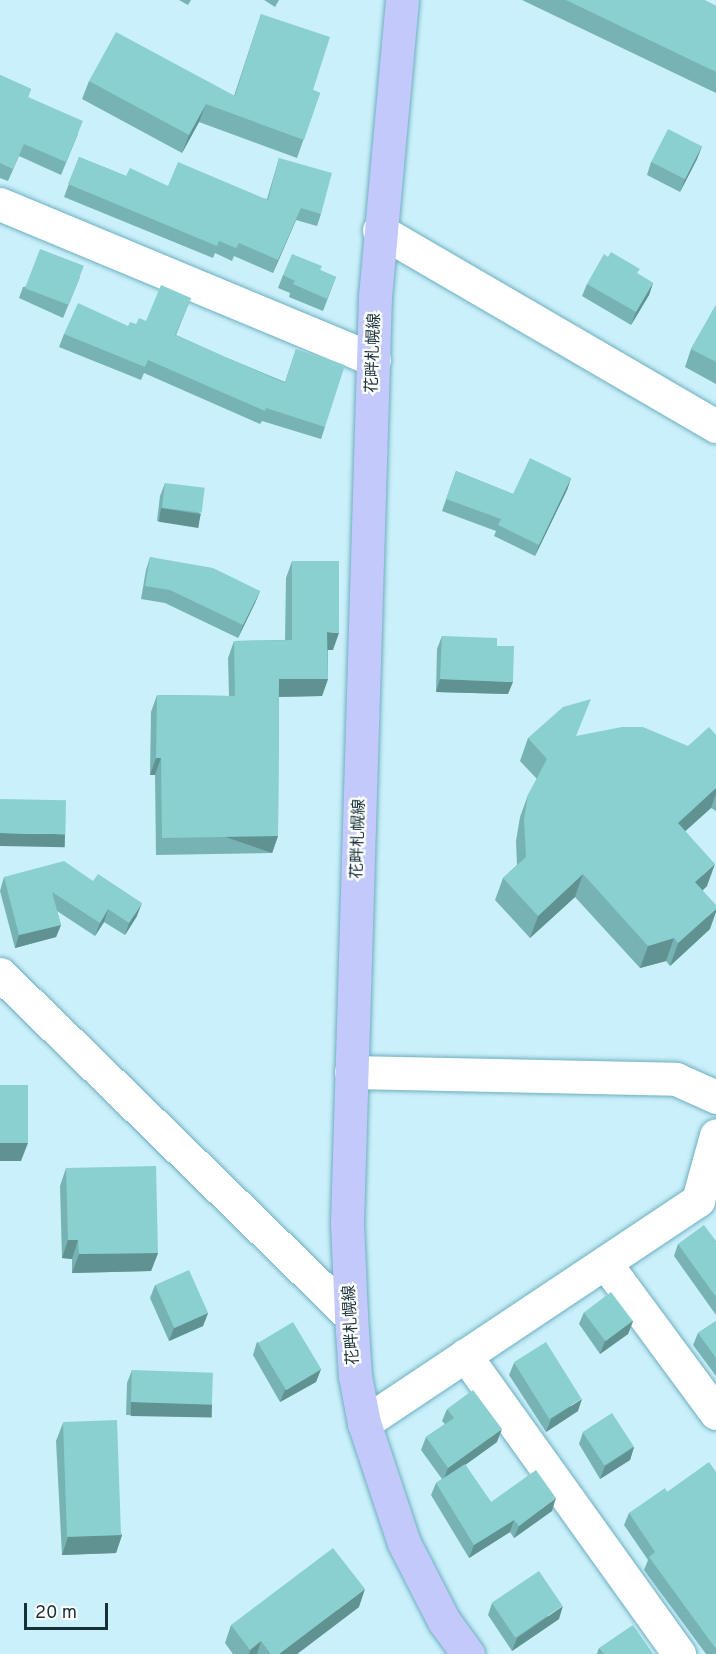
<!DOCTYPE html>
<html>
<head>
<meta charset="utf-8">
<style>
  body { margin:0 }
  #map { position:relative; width:716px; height:1654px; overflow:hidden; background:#caf0fb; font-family:Overpass,"Noto Sans JP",sans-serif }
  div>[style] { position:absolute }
  .roads { filter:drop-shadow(0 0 2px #6eaebf) drop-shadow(0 0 2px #6eaebf) }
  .minor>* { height:33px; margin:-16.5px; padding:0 16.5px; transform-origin:16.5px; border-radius:16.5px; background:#fff }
  .major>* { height:33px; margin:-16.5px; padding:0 16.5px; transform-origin:16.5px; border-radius:16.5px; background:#c3cafb }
  .wall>* { inset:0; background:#77b3b4 }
  .shaded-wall>* { inset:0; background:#619292; transform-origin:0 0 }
  .building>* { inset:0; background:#8ad0d1; transform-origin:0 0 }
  span { translate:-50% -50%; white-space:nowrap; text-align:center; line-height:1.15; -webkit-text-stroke:4.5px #fff; paint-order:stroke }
  .street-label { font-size:16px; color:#153037 }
  .scale { position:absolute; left:24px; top:1603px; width:84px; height:27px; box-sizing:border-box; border:3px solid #153037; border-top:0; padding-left:8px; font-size:18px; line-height:21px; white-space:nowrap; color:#153037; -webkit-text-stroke:4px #fff; paint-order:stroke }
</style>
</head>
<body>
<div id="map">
  <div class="roads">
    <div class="minor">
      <i style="left:0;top:204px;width:405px;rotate:22.6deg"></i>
      <i style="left:379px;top:230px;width:390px;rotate:30.2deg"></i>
      <i style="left:0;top:974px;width:490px;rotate:44.3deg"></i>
      <i style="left:351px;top:1072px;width:325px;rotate:1.2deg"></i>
      <i style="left:676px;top:1079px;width:44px;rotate:24.2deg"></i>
      <i style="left:606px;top:1264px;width:185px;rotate:53.6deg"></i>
      <i style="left:465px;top:1355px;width:368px;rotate:54.4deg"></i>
      <i style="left:364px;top:1423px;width:402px;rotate:-33.7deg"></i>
      <i style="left:698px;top:1200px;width:67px;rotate:-74.5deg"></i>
    </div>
    <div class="major">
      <i style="left:402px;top:0;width:297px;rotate:95.2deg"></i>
      <i style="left:375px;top:296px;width:927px;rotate:91.73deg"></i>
      <i style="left:347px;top:1223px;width:93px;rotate:87.5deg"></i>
      <i style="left:351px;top:1316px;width:60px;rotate:86.2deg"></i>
      <i style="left:355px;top:1376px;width:48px;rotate:79.2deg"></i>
      <i style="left:364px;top:1423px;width:126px;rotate:71.6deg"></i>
      <i style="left:404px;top:1543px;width:88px;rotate:62.9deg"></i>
      <i style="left:444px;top:1621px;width:41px;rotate:54deg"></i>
    </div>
  </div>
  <div class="wall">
    <i style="clip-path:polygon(179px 0,191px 0,188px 5px)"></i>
    <i style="clip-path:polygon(264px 0,279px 0,275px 7px)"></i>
    <i style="clip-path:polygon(522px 0,704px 0,716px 6px,716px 93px)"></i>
    <i style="clip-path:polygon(261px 14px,313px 90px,320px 93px,297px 158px,199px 122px,182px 153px,82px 99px,89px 81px,234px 96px)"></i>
    <i style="clip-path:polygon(0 75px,31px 89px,28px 97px,78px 134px,61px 175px,19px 156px,8px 181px,0 178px)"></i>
    <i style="clip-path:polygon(702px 146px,697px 159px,680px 192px,647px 175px,651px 162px)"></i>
    <i style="clip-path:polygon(79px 157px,126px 176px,168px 186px,267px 199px,279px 158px,321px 214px,317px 226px,296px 220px,273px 273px,234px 256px,232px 261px,215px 253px,213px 258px,64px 197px)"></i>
    <i style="clip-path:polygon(320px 270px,336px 277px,323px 311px,289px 297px,290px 293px,278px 288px,283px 275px)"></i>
    <i style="clip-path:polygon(638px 274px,653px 283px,649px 295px,631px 325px,582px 296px,587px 284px)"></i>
    <i style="clip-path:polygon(80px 277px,63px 318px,19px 298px,23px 287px)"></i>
    <i style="clip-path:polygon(191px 298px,176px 335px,225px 357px,285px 382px,296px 349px,325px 427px,321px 439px,262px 421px,260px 424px,144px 373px,141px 380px,59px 347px,64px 334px,128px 326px,136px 324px,146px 321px)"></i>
    <i style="clip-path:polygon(716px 305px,716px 384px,685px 367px,691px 349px)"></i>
    <i style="clip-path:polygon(456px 471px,513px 494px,571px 478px,567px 490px,535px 556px,494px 536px,496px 531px,442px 511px)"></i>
    <i style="clip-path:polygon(165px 483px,201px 514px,197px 527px,157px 521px,160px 496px)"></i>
    <i style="clip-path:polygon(150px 557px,260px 591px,255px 603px,238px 638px,165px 603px,141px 599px,146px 570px)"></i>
    <i style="clip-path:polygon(292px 561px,333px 650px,328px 650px,328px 679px,322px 696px,279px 697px,278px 836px,272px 853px,156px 855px,155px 775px,150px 775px,151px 712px,157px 695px,229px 696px,228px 658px,234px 641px,285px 640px,286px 578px)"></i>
    <i style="clip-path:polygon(442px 636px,497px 646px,508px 694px,436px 692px,437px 649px)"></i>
    <i style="clip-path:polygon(716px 735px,716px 811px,711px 808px,685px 831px,707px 886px,703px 890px,710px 929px,670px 966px,666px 961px,640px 968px,575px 897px,530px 938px,495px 900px,503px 878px,517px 865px,516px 841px,520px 817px,528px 795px,537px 779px,520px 761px,528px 738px,577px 736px,688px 746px)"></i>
    <i style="clip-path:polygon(4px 877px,137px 916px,125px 935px,104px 922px,95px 936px,57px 911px,61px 925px,56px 937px,15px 948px,0 891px)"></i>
    <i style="clip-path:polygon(66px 1168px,158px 1253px,151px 1271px,72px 1273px,72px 1259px,62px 1258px,60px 1186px)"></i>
    <i style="clip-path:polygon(716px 1241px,716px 1315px,674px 1256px,678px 1244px)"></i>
    <i style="clip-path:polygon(155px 1285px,208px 1313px,203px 1326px,169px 1341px,150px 1298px)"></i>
    <i style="clip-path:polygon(584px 1312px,633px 1321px,628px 1334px,600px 1354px,579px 1324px)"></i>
    <i style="clip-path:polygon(716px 1321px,716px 1376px,693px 1345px,698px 1333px)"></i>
    <i style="clip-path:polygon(257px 1342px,321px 1369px,316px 1382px,280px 1402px,253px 1355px)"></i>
    <i style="clip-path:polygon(514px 1363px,578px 1411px,546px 1432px,509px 1375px)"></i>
    <i style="clip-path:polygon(132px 1370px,207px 1417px,126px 1415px,127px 1383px)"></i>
    <i style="clip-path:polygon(447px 1409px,497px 1442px,465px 1465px,491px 1502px,552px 1511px,514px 1538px,510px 1532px,469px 1558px,431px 1495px,436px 1483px,442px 1479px,421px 1450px,426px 1437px,445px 1424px,442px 1421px)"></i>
    <i style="clip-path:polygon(63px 1423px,122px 1535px,116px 1553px,62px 1555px,56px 1441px)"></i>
    <i style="clip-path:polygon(583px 1432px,634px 1447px,630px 1460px,600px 1479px,579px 1444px)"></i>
    <i style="clip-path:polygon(716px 1472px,716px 1654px,706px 1654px,644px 1570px,648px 1560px,624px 1525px,629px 1513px,667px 1492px)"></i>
    <i style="clip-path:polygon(492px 1603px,559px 1619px,512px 1651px,488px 1615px)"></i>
    <i style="clip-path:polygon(359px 1607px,297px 1654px,233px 1654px,225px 1643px,231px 1625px)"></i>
    <i style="clip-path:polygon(599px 1648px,653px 1654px,597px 1654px)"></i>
  </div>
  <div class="shaded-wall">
    <i style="clip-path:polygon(206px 104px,199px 122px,182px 153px,189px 135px)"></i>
    <i style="clip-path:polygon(702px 146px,697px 159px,680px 192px,685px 179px)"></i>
    <i style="clip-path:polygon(301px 208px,296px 220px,273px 273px,278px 260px)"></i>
    <i style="clip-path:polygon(653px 283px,649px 295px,631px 325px,636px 312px)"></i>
    <i style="clip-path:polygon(571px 478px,567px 490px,535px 556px,539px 545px)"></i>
    <i style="left:161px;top:508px;width:40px;height:14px;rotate:9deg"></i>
    <i style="clip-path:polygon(260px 591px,255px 603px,238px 638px,243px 625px)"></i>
    <i style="clip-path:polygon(327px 632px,339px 633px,333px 650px,321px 650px)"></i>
    <i style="clip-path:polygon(279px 679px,328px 679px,322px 696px,272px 697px)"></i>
    <i style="clip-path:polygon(440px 679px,513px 682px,508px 694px,436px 692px)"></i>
    <i style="clip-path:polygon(156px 758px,161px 758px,155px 775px,150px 775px)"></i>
    <i style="clip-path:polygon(716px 788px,716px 794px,711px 808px,670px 845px,678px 823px)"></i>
    <i style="left:0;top:833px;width:65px;height:13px;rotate:1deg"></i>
    <i style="left:278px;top:836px;width:18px;height:116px;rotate:109deg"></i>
    <i style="clip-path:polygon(715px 864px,707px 886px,687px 905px,695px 882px)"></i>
    <i style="clip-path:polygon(583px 874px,575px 897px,530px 938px,538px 916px)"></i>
    <i style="clip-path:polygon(142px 903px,137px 916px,125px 935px,129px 923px)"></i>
    <i style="clip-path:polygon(108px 909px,104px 922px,95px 936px,100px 923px)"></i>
    <i style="clip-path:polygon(716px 909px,716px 912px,710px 929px,670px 966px,678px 943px)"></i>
    <i style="clip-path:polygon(61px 925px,56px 937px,15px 948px,19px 935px)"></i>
    <i style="clip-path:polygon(674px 938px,666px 961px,640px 968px,648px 946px)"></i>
    <i style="clip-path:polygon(0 1143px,28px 1143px,21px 1161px,0 1161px)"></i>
    <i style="clip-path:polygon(68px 1240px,78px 1240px,72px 1259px,62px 1258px)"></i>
    <i style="clip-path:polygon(158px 1253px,151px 1271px,72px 1273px,79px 1254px)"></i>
    <i style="clip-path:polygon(208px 1313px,203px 1326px,169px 1341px,174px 1328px)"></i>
    <i style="clip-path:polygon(633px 1321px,628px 1334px,600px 1354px,605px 1341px)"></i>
    <i style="clip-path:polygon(321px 1369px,316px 1382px,280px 1402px,285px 1390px)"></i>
    <i style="clip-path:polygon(582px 1399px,578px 1411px,546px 1432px,551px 1419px)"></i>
    <i style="left:131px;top:1402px;width:81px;height:14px;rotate:1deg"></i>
    <i style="clip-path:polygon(502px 1429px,497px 1442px,443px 1481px,448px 1468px)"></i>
    <i style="clip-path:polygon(634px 1447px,630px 1460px,600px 1479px,605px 1466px)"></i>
    <i style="clip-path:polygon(556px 1498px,552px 1511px,514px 1538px,519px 1526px)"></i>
    <i style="clip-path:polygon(514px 1520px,510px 1532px,469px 1558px,474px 1545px)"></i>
    <i style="clip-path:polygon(122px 1535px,116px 1553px,62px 1555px,68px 1537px)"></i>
    <i style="clip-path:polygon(365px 1589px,359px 1607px,297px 1654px,279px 1654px)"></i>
    <i style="clip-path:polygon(563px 1606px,559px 1619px,512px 1651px,517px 1638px)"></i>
    <i style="clip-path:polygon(261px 1641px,257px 1654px,249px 1654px,250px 1650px)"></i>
  </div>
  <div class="building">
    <i style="clip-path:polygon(566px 0,704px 0,716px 6px,716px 72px)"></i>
    <i style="clip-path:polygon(261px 14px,330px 37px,313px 90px,320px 93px,304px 140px,206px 104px,189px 135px,89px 81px,116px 32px,235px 96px)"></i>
    <i style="clip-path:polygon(0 75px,31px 89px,28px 97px,83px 121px,66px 162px,24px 144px,13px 169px,0 163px)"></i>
    <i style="left:668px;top:129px;width:38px;height:37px;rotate:27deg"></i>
    <i style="clip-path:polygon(79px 157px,126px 176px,130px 168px,168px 186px,178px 162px,268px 200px,279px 158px,332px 173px,321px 214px,301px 208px,278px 260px,239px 243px,236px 248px,219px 241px,217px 246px,68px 184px)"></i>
    <i style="left:40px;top:249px;width:47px;height:42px;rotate:21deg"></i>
    <i style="clip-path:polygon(611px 252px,640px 269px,637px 273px,653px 283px,636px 312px,587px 284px,604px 254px,608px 257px)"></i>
    <i style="clip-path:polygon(292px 254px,322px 266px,320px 270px,336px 277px,327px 299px,293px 284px,295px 281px,283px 275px)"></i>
    <i style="clip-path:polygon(161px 285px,191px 298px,175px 335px,225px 357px,285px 383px,296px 349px,345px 365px,325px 427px,266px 408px,265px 411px,148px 360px,145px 367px,64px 334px,78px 303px,128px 326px,130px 322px,136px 324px,139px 318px,146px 321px)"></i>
    <i style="clip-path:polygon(716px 305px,716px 362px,691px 349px)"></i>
    <i style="clip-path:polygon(530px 458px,571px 478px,539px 545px,498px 525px,501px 519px,446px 499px,456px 471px,513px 494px)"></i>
    <i style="left:165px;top:483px;width:40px;height:25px;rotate:7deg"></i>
    <i style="clip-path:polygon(150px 557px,213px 568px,260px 591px,243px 625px,170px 590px,145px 586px)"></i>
    <i style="clip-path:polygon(292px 561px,339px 561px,339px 633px,327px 632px,328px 679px,279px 679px,278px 836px,162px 838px,161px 758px,156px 758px,157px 695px,235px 696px,234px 641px,292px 640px)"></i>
    <i style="clip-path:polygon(442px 636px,497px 638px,497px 646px,514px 646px,513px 682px,440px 679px)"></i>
    <i style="clip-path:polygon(591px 699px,576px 736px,622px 727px,643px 727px,688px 746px,709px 727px,716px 735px,716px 788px,678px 823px,715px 864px,695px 882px,716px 905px,716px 909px,678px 943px,674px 938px,648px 946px,583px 874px,538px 916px,503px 878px,526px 857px,524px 819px,528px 795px,547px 759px,528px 738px,563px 707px)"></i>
    <i style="left:0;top:799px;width:66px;height:34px;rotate:1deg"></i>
    <i style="clip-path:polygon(64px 861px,93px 881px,98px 874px,142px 903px,129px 923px,108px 909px,100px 923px,52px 892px,61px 925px,19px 935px,4px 877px)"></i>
    <i style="left:0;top:1085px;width:28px;height:58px"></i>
    <i style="clip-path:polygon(156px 1166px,158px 1253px,79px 1254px,78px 1240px,68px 1240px,66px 1168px)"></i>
    <i style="clip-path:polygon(704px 1225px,716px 1241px,716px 1297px,678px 1244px)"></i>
    <i style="left:189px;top:1270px;width:47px;height:37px;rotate:66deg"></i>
    <i style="left:611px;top:1292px;width:36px;height:34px;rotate:53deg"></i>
    <i style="clip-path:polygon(716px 1321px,716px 1358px,698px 1333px)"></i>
    <i style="left:293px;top:1322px;width:55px;height:41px;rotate:59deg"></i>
    <i style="left:546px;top:1342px;width:67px;height:38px;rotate:58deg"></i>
    <i style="left:132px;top:1370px;width:81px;height:32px;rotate:2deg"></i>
    <i style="clip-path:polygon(473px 1390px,502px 1429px,448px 1468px,426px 1437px,454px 1418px,447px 1409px)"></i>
    <i style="left:612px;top:1413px;width:40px;height:35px;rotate:57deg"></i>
    <i style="left:117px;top:1420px;width:115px;height:54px;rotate:88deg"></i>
    <i style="clip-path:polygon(709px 1462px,716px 1472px,716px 1649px,649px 1557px,655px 1552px,629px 1513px,665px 1488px,667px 1492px)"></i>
    <i style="clip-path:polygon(465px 1464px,491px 1502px,536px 1470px,556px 1498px,519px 1526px,514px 1520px,474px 1545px,436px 1483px)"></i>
    <i style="clip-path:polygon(333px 1548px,365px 1589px,279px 1654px,271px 1654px,261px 1641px,250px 1650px,231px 1625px)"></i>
    <i style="left:539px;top:1571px;width:42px;height:57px;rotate:56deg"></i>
    <i style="clip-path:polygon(633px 1625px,653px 1654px,604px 1654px,599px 1648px)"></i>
  </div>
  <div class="street-label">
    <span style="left:374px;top:353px;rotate:-88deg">花畔札幌線</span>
    <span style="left:359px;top:839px;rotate:-88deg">花畔札幌線</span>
    <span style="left:352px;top:1325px;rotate:-93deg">花畔札幌線</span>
  </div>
  <div class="scale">20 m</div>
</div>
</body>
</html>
